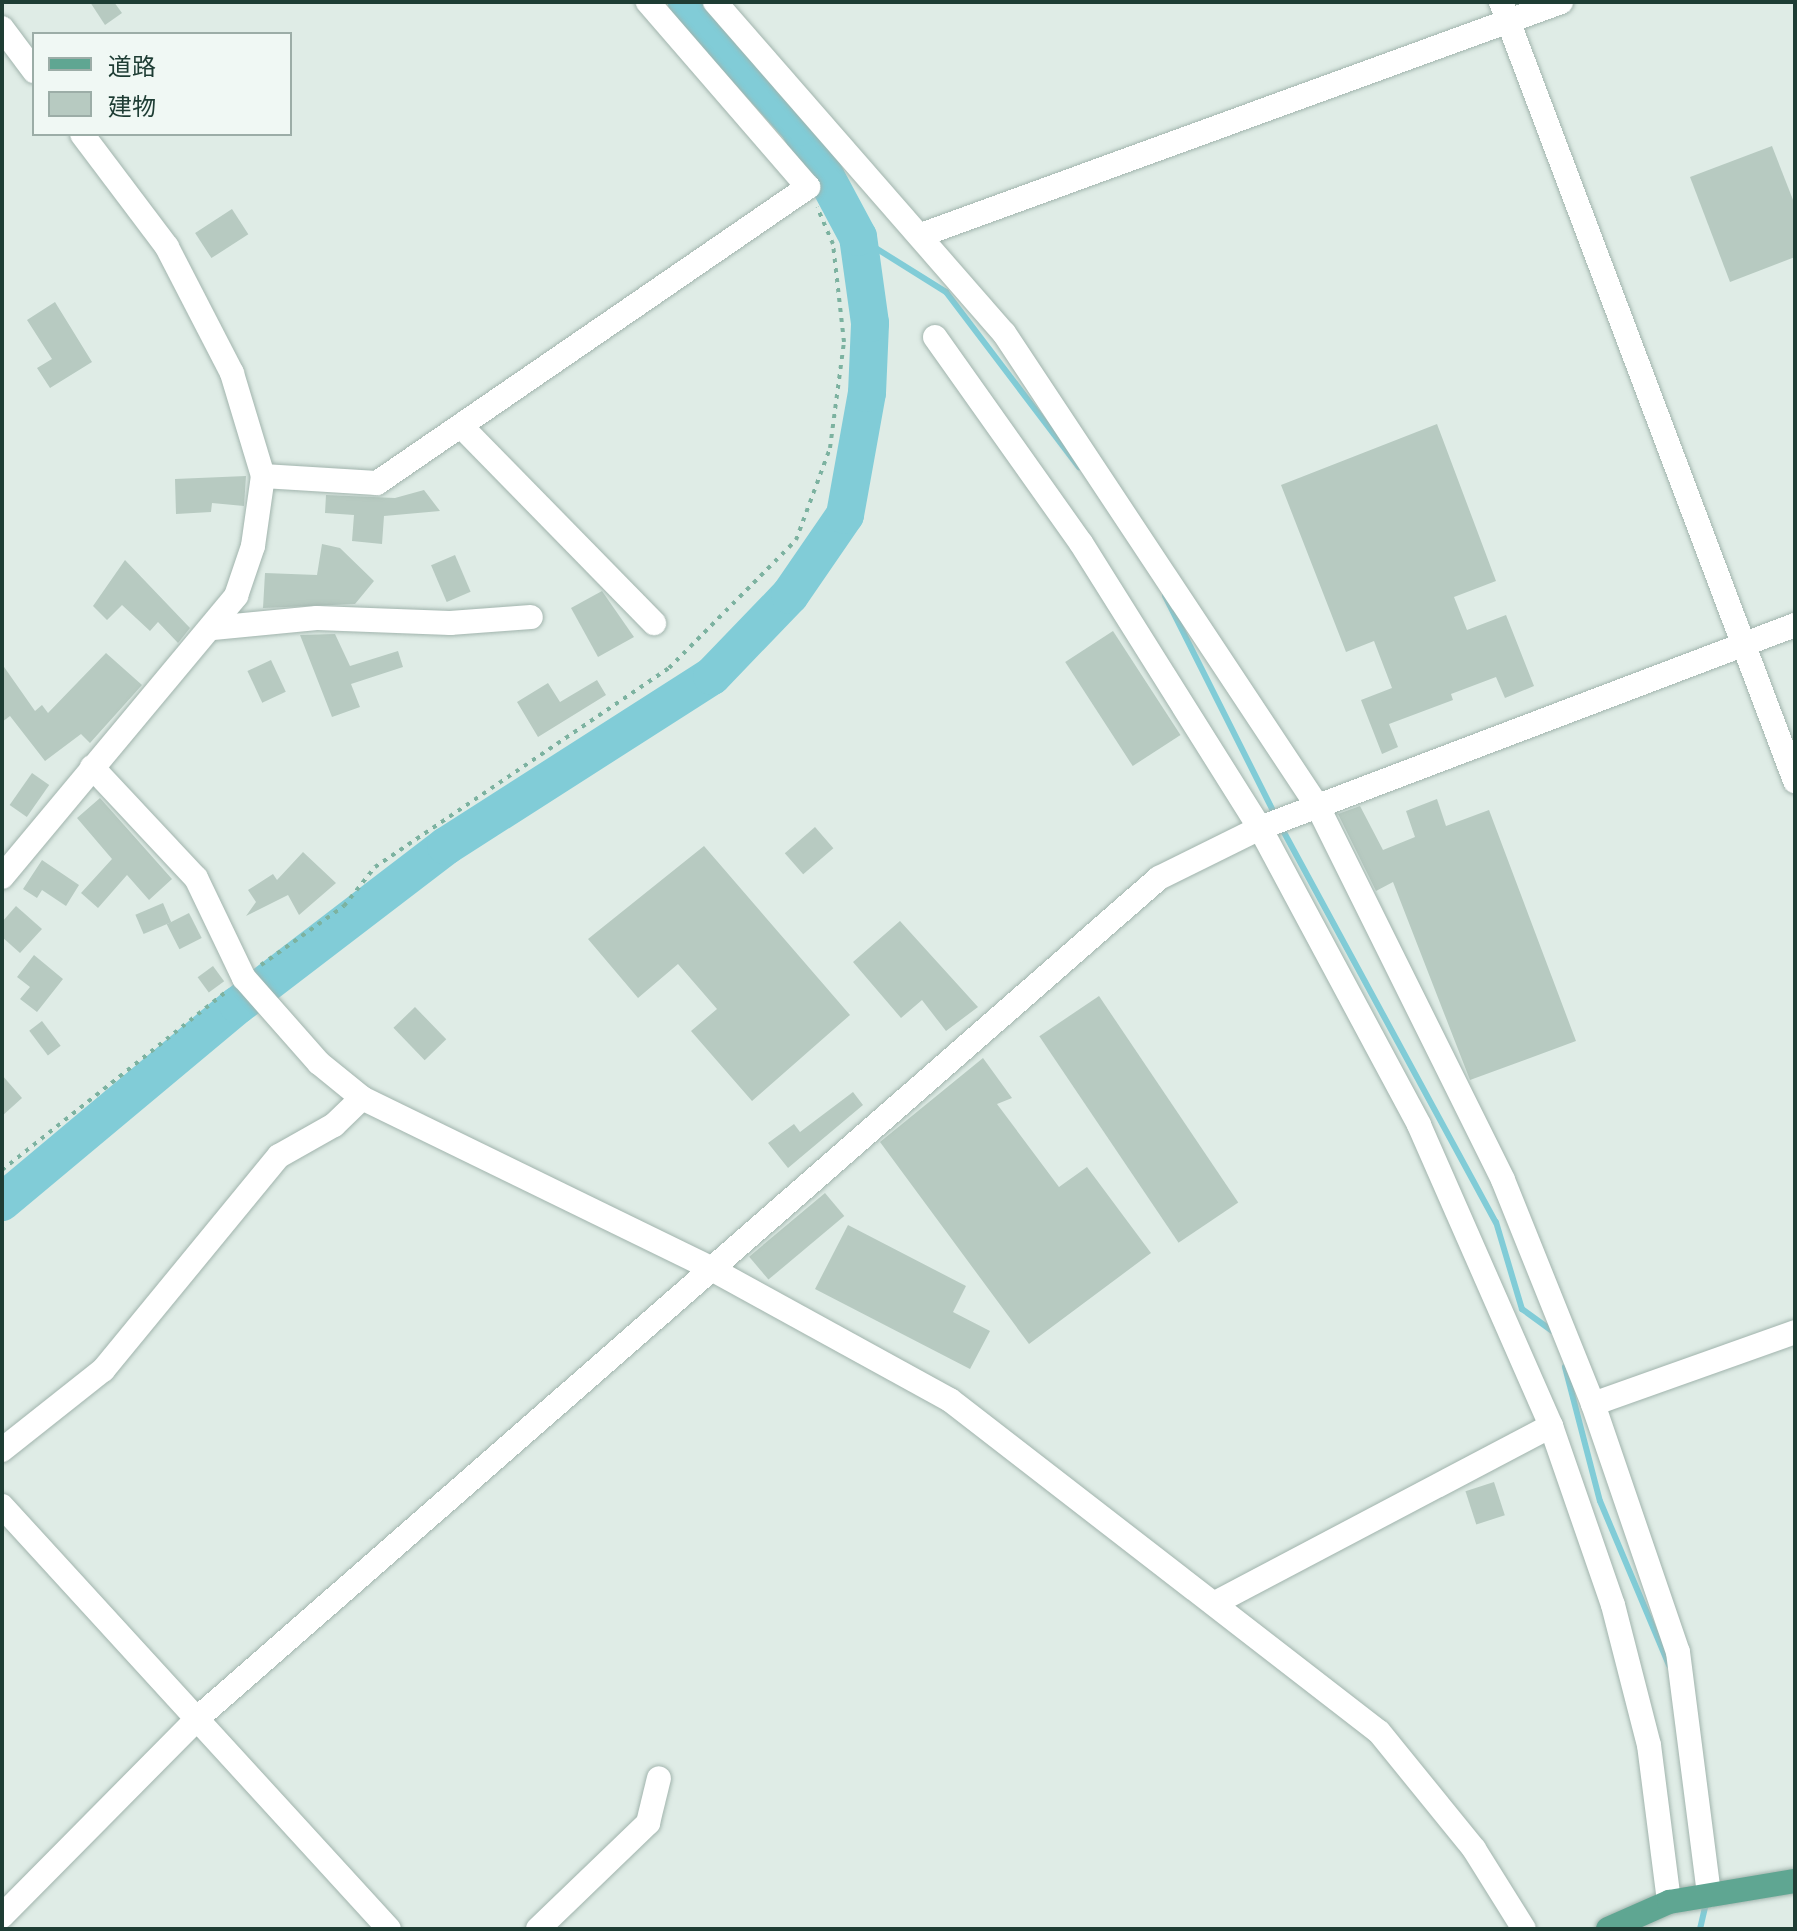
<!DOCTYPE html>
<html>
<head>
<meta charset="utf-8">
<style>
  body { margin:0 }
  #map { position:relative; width:1797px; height:1931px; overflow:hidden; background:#dfece6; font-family:"DejaVu Sans","Noto Sans JP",sans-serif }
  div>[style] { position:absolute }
  .stream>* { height:6px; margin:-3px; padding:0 3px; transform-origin:3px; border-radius:3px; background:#81ccd7 }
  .river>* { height:38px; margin:-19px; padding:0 19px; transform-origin:19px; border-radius:19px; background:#81ccd7 }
  .building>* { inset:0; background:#b7cac1; transform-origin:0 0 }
  .path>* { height:4px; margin-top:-2px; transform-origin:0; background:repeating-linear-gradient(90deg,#7cb2a0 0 4px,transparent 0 10px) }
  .roads { filter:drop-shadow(0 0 2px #a1b4ad) drop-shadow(0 0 2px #a1b4ad) }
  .minor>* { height:24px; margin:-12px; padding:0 12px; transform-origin:12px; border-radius:12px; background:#fff }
  .major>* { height:24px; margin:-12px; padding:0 12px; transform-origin:12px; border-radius:12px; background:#5fa692 }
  span { translate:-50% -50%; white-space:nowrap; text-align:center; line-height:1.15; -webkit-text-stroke:6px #f0f8f4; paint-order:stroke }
  .frame { position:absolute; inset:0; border:4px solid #1e3d34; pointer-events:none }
  .legend { position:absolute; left:32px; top:32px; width:260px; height:104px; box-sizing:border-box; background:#f0f8f4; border:2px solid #9cada7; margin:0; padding:10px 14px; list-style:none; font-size:24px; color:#1e3d34 }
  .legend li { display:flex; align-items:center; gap:16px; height:40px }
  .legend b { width:40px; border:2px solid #9cada7 }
</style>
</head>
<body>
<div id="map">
  <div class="stream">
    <i style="left:858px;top:237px;width:104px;rotate:32deg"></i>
    <i style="left:946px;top:292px;width:220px;rotate:52.8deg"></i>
    <i style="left:1165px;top:596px;width:245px;rotate:63.3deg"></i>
    <i style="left:1280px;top:825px;width:452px;rotate:61.5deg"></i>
    <i style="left:1496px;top:1222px;width:91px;rotate:73.4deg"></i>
    <i style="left:1522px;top:1309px;width:37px;rotate:36deg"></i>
    <i style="left:1565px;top:1367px;width:138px;rotate:75.4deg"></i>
    <i style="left:1600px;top:1501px;width:178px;rotate:67.2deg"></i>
    <i style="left:1700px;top:1929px;width:28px;rotate:-77deg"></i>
  </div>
  <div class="river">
    <i style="left:2px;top:1202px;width:307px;rotate:-39.9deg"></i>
    <i style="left:238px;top:1005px;width:262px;rotate:-37.4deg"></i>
    <i style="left:446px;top:846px;width:316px;rotate:-32.6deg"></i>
    <i style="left:712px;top:676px;width:112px;rotate:-46.1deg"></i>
    <i style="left:790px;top:595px;width:97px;rotate:-55.5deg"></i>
    <i style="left:845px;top:515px;width:124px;rotate:-79.8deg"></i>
    <i style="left:867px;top:393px;width:70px;rotate:-87.5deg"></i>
    <i style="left:870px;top:323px;width:87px;rotate:-97.9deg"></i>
    <i style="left:858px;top:237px;width:125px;rotate:-118.2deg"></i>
    <i style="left:799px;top:127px;width:168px;rotate:-131.9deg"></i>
  </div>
  <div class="building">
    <i style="clip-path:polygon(90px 2px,114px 2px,122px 13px,105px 25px)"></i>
    <i style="clip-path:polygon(1772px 146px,1795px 205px,1795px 257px,1730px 282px,1690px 177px)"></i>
    <i style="left:232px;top:209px;width:30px;height:44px;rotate:57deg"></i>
    <i style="clip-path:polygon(55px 302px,92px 362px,50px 388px,37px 368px,52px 359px,27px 320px)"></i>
    <i style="clip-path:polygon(1437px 424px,1496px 581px,1454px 597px,1467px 630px,1506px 615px,1534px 686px,1505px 698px,1496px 677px,1451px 694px,1453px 700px,1389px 724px,1398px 747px,1382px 754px,1361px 700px,1392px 688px,1374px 641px,1346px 652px,1281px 485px)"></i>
    <i style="clip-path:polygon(246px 476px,244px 506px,212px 503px,211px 512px,176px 514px,175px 479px)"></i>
    <i style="clip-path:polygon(424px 490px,440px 511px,384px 516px,382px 544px,352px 541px,354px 515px,325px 513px,326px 495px,395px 498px)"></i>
    <i style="clip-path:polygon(322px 544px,340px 548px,374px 581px,355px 604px,263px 608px,265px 573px,317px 575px)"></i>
    <i style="left:455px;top:555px;width:40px;height:26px;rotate:67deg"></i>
    <i style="clip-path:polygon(125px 560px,190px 628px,178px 643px,158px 622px,150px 631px,122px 605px,107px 620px,93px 606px)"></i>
    <i style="clip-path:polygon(602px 591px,634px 637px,598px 657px,571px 608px)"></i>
    <i style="left:1113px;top:631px;width:124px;height:57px;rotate:57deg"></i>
    <i style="clip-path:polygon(335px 634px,350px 666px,398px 651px,403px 667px,351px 684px,360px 707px,332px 717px,300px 635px)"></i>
    <i style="clip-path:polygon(106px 653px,142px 685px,90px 743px,81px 734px,45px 761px,10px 716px,2px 722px,2px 664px,35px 711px,42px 705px,48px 713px)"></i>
    <i style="left:271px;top:660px;width:35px;height:26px;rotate:65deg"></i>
    <i style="clip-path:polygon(597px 680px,606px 695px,538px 737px,517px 702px,548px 683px,560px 702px)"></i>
    <i style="left:32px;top:773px;width:21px;height:39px;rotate:35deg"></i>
    <i style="clip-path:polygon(100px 798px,172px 879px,149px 900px,127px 875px,98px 908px,81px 893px,112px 859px,77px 818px)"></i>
    <i style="clip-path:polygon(1437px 799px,1446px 826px,1489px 810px,1576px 1041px,1470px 1080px,1393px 882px,1376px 891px,1338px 814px,1360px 806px,1383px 850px,1415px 837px,1406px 811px)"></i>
    <i style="left:815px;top:827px;width:28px;height:40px;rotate:49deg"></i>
    <i style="clip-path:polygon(704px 846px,850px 1015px,752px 1101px,691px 1031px,717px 1009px,678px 964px,638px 998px,588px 939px)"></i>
    <i style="clip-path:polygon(303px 852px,336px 883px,299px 915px,288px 895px,246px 916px,256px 902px,248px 890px,273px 874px,277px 880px)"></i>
    <i style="clip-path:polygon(42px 860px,79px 885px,66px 906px,42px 890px,37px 898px,23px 889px)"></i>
    <i style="left:163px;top:903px;width:21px;height:30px;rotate:67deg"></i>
    <i style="clip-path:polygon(16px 906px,42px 929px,20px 953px,2px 937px,2px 922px)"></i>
    <i style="left:189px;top:913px;width:28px;height:25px;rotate:63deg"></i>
    <i style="clip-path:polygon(900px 921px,978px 1007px,946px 1031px,922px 1000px,901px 1018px,853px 962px)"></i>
    <i style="clip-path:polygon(34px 955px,63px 979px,37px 1012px,20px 999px,30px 987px,17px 977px)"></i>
    <i style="left:213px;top:966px;width:19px;height:19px;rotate:54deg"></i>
    <i style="left:1099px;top:996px;width:249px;height:72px;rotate:56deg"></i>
    <i style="left:415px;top:1007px;width:45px;height:30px;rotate:46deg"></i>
    <i style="left:42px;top:1021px;width:31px;height:16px;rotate:53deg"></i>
    <i style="clip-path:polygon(983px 1058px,1012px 1098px,997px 1104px,1059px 1187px,1087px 1167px,1151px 1253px,1029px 1344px,880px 1142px)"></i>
    <i style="clip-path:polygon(2px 1075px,22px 1098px,2px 1116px)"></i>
    <i style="clip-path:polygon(853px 1092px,863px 1105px,788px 1168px,768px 1143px,794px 1124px,800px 1132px)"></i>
    <i style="left:825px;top:1193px;width:30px;height:99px;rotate:50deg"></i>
    <i style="clip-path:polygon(848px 1225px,966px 1286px,953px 1312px,990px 1331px,970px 1369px,815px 1289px)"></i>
    <i style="left:1494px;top:1482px;width:35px;height:30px;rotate:72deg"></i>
  </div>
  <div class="path">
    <i style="left:261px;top:965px;width:102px;rotate:-35.4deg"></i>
    <i style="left:344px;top:906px;width:50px;rotate:-51.5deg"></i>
    <i style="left:375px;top:867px;width:355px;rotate:-34.1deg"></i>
    <i style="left:669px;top:668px;width:180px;rotate:-45.2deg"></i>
    <i style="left:796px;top:540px;width:98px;rotate:-69.7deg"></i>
    <i style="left:830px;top:448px;width:107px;rotate:-82.5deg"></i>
    <i style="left:844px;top:342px;width:99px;rotate:-96.4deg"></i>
    <i style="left:833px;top:244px;width:40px;rotate:-113.4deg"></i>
    <i style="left:2px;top:1170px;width:289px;rotate:-38.5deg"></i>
  </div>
  <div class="roads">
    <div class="minor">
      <i style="left:715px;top:2px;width:439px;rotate:48.9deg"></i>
      <i style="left:1004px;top:333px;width:569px;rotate:56.48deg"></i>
      <i style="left:1318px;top:807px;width:416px;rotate:63.6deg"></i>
      <i style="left:1503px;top:1180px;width:241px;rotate:68.1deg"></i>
      <i style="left:1593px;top:1404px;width:262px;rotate:71.1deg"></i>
      <i style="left:1678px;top:1652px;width:245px;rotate:82.7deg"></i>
      <i style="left:1501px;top:2px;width:833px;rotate:69.32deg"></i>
      <i style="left:2px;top:28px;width:54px;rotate:53.3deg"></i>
      <i style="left:924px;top:234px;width:678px;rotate:-20.01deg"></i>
      <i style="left:935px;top:337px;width:252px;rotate:54.7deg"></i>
      <i style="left:1081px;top:543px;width:337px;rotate:57.9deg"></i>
      <i style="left:1260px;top:828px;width:337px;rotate:61.8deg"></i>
      <i style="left:1419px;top:1125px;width:329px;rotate:66.3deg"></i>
      <i style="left:1551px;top:1426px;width:189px;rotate:70.9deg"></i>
      <i style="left:1613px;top:1605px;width:145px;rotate:75.6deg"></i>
      <i style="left:1649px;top:1745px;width:158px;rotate:82.7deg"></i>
      <i style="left:461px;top:426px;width:276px;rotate:45.6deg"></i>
      <i style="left:263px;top:476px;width:114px;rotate:3.5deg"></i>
      <i style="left:377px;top:483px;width:523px;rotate:-34.48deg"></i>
      <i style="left:808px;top:187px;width:245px;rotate:-130.9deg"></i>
      <i style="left:213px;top:628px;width:104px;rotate:-5.5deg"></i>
      <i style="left:317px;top:618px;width:133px;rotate:2.2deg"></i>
      <i style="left:450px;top:623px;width:81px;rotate:-4.2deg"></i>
      <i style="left:92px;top:767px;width:152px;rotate:46.9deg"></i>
      <i style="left:196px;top:878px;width:111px;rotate:64.4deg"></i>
      <i style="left:244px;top:978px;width:113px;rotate:48.6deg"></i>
      <i style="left:319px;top:1063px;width:55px;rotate:39.1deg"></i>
      <i style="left:362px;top:1098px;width:385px;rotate:26deg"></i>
      <i style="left:708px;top:1267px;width:276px;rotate:28.8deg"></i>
      <i style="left:950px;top:1400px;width:542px;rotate:37.74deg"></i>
      <i style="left:1379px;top:1732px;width:151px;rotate:50.9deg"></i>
      <i style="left:1474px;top:1849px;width:94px;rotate:58deg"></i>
      <i style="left:2px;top:877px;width:366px;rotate:-50.2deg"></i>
      <i style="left:236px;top:596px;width:53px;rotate:-71.2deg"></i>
      <i style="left:253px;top:546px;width:71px;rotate:-81.9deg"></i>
      <i style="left:263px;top:476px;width:108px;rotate:-106.8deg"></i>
      <i style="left:232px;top:373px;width:142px;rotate:-117.3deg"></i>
      <i style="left:167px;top:247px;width:141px;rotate:-127deg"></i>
      <i style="left:1593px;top:1404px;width:214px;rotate:-19.6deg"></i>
      <i style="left:2px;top:1450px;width:129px;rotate:-38.4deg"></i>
      <i style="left:103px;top:1370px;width:277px;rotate:-50.6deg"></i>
      <i style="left:279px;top:1156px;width:63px;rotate:-29.4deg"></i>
      <i style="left:334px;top:1125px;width:39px;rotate:-44deg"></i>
      <i style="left:2px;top:1506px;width:573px;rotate:47.54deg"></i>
      <i style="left:1215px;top:1603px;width:380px;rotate:-27.8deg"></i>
      <i style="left:2px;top:1916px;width:281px;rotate:-45.3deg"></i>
      <i style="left:200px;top:1716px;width:1274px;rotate:-41.15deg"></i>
      <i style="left:1159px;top:878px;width:113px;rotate:-26.3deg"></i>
      <i style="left:1260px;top:828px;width:572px;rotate:-20.78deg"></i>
      <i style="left:538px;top:1929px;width:153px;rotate:-43.9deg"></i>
      <i style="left:648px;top:1823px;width:46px;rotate:-76.3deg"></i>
    </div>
    <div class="major">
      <i style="left:1608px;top:1929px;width:67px;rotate:-23.9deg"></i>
      <i style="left:1669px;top:1902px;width:128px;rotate:-9.5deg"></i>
    </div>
  </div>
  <div class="frame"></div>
  <ul class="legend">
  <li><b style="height:10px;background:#5fa692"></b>道路</li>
  <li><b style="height:22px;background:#b7cac1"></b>建物</li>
  </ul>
</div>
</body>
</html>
